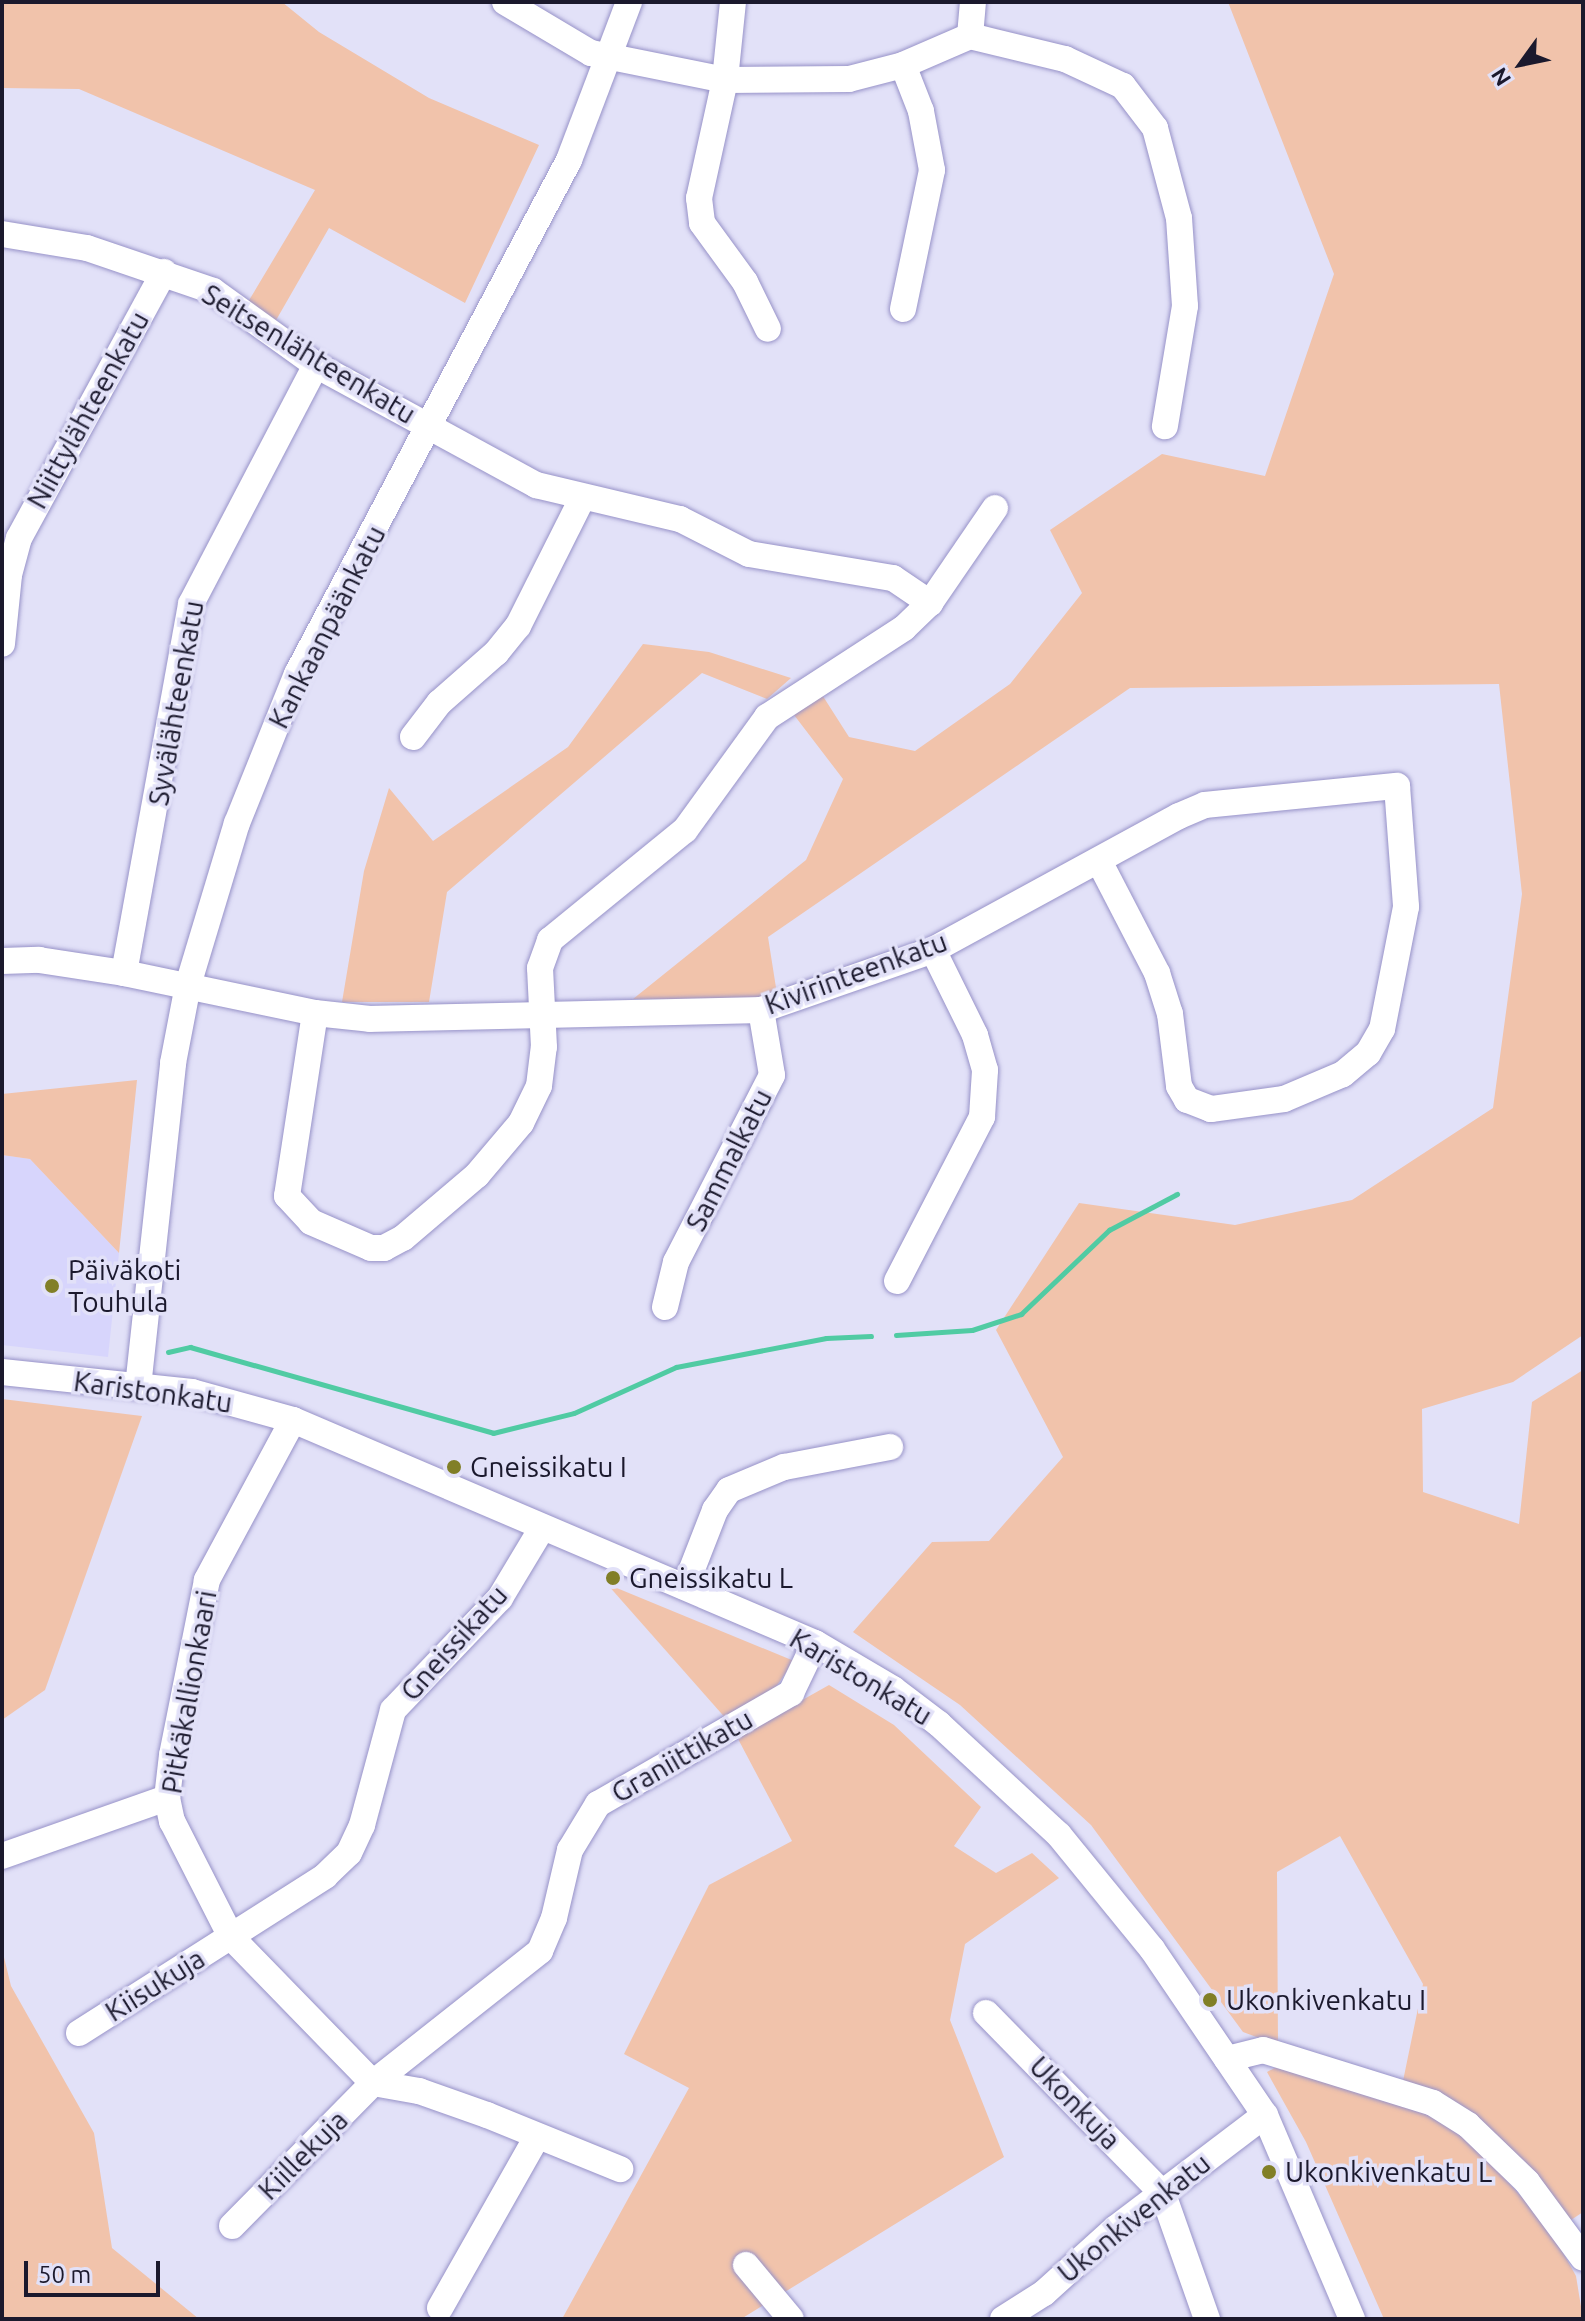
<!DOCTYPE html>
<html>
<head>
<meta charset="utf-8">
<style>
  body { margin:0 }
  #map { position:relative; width:1585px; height:2321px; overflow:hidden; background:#e2e1f8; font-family:Ubuntu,sans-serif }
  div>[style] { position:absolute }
  .built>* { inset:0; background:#d7d5fc }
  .green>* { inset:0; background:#f1c3ab }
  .stream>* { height:5px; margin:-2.5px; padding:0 2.5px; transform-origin:2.5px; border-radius:2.5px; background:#50cba3 }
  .roads { filter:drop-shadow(0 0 2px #9792c8) drop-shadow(0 0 2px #9792c8) }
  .minor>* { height:26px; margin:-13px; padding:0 13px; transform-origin:13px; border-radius:13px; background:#fff }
  .dots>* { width:22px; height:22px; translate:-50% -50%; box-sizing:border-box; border:4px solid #e2e1f8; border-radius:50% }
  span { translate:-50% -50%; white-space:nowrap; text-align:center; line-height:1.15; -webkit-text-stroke:7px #e2e1f8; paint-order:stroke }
  .street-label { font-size:28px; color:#1b192d }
  .poi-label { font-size:28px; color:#1b192d }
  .left { translate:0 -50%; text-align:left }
  .frame { position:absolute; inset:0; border:4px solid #1b192d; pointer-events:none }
  .north { position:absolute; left:1481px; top:24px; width:80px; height:80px; -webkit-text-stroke:6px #e2e1f8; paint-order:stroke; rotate:237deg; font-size:22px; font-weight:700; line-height:32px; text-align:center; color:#1b192d }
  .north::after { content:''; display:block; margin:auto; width:28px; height:36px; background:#1b192d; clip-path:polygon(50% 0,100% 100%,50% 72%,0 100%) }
  .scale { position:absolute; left:24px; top:2261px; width:136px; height:36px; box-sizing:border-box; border:4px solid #1b192d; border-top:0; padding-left:10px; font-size:24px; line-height:28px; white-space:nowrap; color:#1b192d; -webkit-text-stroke:6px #e2e1f8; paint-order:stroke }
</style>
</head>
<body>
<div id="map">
  <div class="built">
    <i style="clip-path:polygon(2px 1155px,30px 1159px,119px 1253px,108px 1357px,2px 1345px)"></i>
  </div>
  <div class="green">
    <i style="clip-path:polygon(2px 2px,282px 2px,319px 32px,429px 98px,539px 145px,465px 303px,329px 228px,275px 322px,248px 302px,315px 190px,79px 89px,2px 88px)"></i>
    <i style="clip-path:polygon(1228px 2px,1583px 2px,1583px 1335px,1513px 1382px,1422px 1409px,1423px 1492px,1519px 1524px,1532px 1402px,1583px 1370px,1583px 2212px,1571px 2220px,1403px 2081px,1423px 1984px,1340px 1836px,1277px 1872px,1278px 2045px,1243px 2032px,1091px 1825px,960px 1705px,853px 1632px,932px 1542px,989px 1541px,1063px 1457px,996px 1330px,1079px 1203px,1235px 1225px,1352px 1200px,1493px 1108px,1522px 894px,1499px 684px,1130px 688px,768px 937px,777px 994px,757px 1000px,633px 999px,806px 860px,843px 779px,791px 711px,819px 690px,849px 737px,915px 751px,1010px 684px,1082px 593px,1050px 530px,1162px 454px,1265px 476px,1334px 274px)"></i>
    <i style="clip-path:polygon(643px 644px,709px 652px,791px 678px,767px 699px,702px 673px,447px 892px,429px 1002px,342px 1002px,364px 871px,389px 788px,433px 841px,568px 747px)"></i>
    <i style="clip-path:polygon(137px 1080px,119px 1253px,30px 1159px,2px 1155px,2px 1094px)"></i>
    <i style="clip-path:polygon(2px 1399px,142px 1416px,45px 1690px,2px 1720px)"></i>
    <i style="clip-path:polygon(607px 1584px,794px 1661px,769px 1697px,728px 1721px)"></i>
    <i style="clip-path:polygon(829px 1685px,894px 1725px,981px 1807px,954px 1846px,996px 1873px,1032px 1853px,1059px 1878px,965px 1944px,950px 2020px,1004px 2157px,741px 2319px,562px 2319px,689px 2088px,624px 2054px,709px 1885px,792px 1841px,737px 1737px)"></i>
    <i style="clip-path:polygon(2px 1949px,11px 1986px,94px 2133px,112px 2248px,199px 2319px,2px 2319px)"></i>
    <i style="clip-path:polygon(1280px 2065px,1429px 2112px,1469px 2140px,1547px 2224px,1576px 2276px,1583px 2319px,1384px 2319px,1306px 2142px,1267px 2072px)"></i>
  </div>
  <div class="stream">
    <i style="left:896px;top:1335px;width:76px;rotate:-3.8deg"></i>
    <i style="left:972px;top:1330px;width:52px;rotate:-18.1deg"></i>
    <i style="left:1021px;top:1314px;width:122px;rotate:-43.7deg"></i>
    <i style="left:1109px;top:1230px;width:77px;rotate:-27.9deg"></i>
    <i style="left:168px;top:1352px;width:23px;rotate:-13deg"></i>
    <i style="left:190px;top:1347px;width:315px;rotate:15.8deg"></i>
    <i style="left:493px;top:1433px;width:83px;rotate:-13.9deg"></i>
    <i style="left:574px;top:1413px;width:112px;rotate:-24.3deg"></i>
    <i style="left:676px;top:1367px;width:153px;rotate:-10.9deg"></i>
    <i style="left:826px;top:1338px;width:45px;rotate:-2.5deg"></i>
  </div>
  <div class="roads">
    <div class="minor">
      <i style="left:505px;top:2px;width:100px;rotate:30.7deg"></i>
      <i style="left:591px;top:53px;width:137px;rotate:11.4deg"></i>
      <i style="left:725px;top:80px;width:124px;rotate:-0.5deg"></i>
      <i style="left:849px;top:79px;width:56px;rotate:-14.5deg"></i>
      <i style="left:903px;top:65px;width:73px;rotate:-23.4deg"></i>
      <i style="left:970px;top:36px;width:98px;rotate:13.6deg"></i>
      <i style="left:1065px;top:59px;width:64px;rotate:25deg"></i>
      <i style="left:1123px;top:86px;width:53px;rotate:52.7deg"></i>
      <i style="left:1155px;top:128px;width:93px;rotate:75.1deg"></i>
      <i style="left:1179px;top:218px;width:88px;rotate:86.1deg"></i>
      <i style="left:1185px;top:306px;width:122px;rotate:99.5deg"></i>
      <i style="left:733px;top:2px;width:78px;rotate:95.9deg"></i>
      <i style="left:725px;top:80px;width:121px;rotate:102.4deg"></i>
      <i style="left:699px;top:198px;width:25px;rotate:83deg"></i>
      <i style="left:702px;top:223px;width:73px;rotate:53.9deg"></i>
      <i style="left:745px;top:282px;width:52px;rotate:63.9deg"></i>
      <i style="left:970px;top:36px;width:34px;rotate:-85deg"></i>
      <i style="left:2px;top:234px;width:86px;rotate:9.4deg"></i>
      <i style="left:87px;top:248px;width:133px;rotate:18.8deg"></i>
      <i style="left:213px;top:291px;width:127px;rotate:35.7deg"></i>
      <i style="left:316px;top:365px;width:251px;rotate:28.6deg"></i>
      <i style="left:536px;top:485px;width:148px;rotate:13.3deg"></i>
      <i style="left:680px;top:519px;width:77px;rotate:26.9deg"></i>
      <i style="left:749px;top:554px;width:146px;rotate:9.5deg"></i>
      <i style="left:893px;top:578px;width:45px;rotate:34deg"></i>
      <i style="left:903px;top:309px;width:142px;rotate:-78.2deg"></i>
      <i style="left:932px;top:170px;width:60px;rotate:-100.6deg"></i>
      <i style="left:921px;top:111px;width:49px;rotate:-111.4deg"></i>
      <i style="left:2px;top:644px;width:69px;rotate:-84.2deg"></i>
      <i style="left:9px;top:575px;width:38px;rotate:-75deg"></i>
      <i style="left:19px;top:538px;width:303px;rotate:-61.4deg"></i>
      <i style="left:413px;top:737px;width:43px;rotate:-52.6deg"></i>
      <i style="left:439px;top:703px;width:76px;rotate:-41.3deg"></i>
      <i style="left:496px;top:653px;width:35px;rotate:-51deg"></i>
      <i style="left:518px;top:626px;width:142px;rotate:-63.3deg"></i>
      <i style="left:2px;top:961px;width:37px;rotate:-2deg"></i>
      <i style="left:39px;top:960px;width:86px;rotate:8.7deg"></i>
      <i style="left:124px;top:973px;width:195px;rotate:11.8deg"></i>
      <i style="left:315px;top:1013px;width:55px;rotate:6.2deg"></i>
      <i style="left:370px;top:1019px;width:391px;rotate:-1.3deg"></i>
      <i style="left:761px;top:1010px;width:182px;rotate:-19.2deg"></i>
      <i style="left:933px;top:950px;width:280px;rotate:-28.6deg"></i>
      <i style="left:1179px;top:816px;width:28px;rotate:-23deg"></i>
      <i style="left:1205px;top:805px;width:193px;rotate:-5.7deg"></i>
      <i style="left:1397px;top:786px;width:121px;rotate:85.7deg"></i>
      <i style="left:1406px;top:907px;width:124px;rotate:101.1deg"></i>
      <i style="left:1382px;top:1029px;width:28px;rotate:120deg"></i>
      <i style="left:1368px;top:1053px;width:33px;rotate:140deg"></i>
      <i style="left:1343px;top:1074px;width:64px;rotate:157deg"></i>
      <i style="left:1284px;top:1099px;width:74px;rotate:172.2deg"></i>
      <i style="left:1211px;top:1109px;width:26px;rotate:-159deg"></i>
      <i style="left:1187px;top:1100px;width:16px;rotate:-120deg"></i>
      <i style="left:1179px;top:1086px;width:73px;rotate:-97.1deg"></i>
      <i style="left:1170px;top:1014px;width:43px;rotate:-107.6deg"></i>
      <i style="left:1157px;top:973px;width:126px;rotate:-117.4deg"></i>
      <i style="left:124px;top:973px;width:375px;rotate:-79.7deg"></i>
      <i style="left:191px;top:604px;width:270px;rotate:-62.4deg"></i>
      <i style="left:315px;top:1013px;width:185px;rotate:98.7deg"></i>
      <i style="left:287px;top:1196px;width:35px;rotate:47deg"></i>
      <i style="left:311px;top:1222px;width:65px;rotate:23.4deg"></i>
      <i style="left:371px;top:1248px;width:13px"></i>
      <i style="left:384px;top:1248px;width:21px;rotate:-28deg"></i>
      <i style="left:403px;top:1238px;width:97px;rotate:-40.4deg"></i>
      <i style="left:477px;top:1175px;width:68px;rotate:-49.8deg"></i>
      <i style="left:521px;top:1123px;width:41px;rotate:-64.1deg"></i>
      <i style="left:539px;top:1086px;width:39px;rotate:-83deg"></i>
      <i style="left:544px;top:1047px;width:79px;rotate:-92.9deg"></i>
      <i style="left:540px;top:968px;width:30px;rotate:-70deg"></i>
      <i style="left:550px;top:940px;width:174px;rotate:-39.2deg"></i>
      <i style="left:685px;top:830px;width:140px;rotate:-54deg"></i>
      <i style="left:767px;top:717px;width:163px;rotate:-33deg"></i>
      <i style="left:904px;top:628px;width:36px;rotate:-44deg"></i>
      <i style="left:930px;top:603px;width:115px;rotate:-55.6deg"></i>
      <i style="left:897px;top:1281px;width:185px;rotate:-62.6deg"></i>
      <i style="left:982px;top:1117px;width:47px;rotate:-86.3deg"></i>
      <i style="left:985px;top:1070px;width:36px;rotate:-106deg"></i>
      <i style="left:975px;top:1035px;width:95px;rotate:-116.3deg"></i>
      <i style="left:665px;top:1307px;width:46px;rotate:-76.3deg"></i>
      <i style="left:676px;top:1262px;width:210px;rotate:-62.8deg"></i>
      <i style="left:772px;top:1075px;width:66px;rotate:-99.6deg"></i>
      <i style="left:2px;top:1372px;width:191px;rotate:6deg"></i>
      <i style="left:192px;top:1392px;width:105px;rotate:15.5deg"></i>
      <i style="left:293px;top:1420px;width:568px;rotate:23.13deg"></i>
      <i style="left:815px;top:1643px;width:91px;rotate:30.5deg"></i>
      <i style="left:893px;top:1689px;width:58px;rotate:37.3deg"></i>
      <i style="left:939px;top:1724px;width:163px;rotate:42.8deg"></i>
      <i style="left:1059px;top:1835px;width:147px;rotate:50.8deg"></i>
      <i style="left:1152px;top:1949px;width:201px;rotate:55.8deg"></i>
      <i style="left:1265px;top:2115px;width:222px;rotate:66.9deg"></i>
      <i style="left:138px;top:1387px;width:326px;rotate:-83.8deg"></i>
      <i style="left:173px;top:1063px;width:79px;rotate:-79.1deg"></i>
      <i style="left:188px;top:985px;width:169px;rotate:-73.2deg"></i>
      <i style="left:237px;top:823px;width:161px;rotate:-68.1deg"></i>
      <i style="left:297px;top:674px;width:582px;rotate:-62.11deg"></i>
      <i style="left:569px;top:160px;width:169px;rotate:-69.2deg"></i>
      <i style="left:293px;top:1420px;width:182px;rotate:118.3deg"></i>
      <i style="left:207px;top:1580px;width:178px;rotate:101.3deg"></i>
      <i style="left:172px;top:1755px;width:43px;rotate:96.6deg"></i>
      <i style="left:167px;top:1798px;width:24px;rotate:78deg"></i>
      <i style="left:172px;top:1821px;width:130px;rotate:63deg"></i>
      <i style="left:231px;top:1937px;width:204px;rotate:45.8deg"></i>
      <i style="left:373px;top:2083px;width:47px;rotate:9.9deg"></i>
      <i style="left:419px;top:2091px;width:72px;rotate:19.4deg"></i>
      <i style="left:487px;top:2115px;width:144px;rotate:22.1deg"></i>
      <i style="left:685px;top:1587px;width:83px;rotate:-68.7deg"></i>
      <i style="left:715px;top:1510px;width:24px;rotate:-55deg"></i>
      <i style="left:729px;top:1490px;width:60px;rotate:-22.7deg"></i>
      <i style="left:784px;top:1467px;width:108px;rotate:-10.7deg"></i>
      <i style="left:2px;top:1856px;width:175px;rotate:-19.4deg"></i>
      <i style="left:986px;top:2013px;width:253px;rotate:45.6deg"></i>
      <i style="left:1163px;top:2194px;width:133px;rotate:70.6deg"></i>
      <i style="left:79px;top:2033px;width:292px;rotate:-32.5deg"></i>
      <i style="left:325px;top:1876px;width:33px;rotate:-44deg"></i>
      <i style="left:349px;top:1853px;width:31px;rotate:-65deg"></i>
      <i style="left:362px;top:1825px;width:119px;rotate:-74.9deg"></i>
      <i style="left:393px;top:1710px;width:155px;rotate:-46.3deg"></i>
      <i style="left:500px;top:1598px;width:82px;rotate:-59deg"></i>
      <i style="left:1227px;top:2059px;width:37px;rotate:-14deg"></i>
      <i style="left:1263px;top:2050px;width:178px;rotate:17.3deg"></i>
      <i style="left:1433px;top:2103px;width:41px;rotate:32.2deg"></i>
      <i style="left:1468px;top:2125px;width:82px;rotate:44deg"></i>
      <i style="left:1527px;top:2182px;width:94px;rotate:53.6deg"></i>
      <i style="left:232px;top:2226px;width:201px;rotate:-45.4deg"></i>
      <i style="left:373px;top:2083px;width:213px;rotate:-38.3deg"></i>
      <i style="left:540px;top:1951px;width:36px;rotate:-67deg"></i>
      <i style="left:554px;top:1918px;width:70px;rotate:-76.8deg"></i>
      <i style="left:570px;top:1850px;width:54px;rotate:-58.7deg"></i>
      <i style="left:598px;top:1804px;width:223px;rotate:-29.9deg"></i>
      <i style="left:791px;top:1693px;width:55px;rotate:-64.4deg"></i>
      <i style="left:746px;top:2265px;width:70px;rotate:50.2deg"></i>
      <i style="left:440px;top:2308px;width:195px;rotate:-60.5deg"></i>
      <i style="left:1003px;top:2319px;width:49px;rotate:-32.4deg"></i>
      <i style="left:1044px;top:2293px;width:97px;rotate:-42.1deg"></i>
      <i style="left:1116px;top:2228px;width:187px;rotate:-37.2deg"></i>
    </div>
  </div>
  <div class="dots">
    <i style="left:52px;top:1286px;background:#817f27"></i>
    <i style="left:454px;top:1467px;background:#817f27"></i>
    <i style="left:613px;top:1578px;background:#817f27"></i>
    <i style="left:1210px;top:2000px;background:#817f27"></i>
    <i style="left:1269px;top:2172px;background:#817f27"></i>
  </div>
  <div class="street-label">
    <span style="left:309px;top:354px;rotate:31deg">Seitsenlähteenkatu</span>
    <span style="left:88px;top:410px;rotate:-61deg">Niittylähteenkatu</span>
    <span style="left:327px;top:627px;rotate:-63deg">Kankaanpäänkatu</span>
    <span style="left:176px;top:703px;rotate:-80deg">Syvälähteenkatu</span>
    <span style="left:856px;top:973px;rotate:-20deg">Kivirinteenkatu</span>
    <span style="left:729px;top:1160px;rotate:-63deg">Sammalkatu</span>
    <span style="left:153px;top:1392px;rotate:8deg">Karistonkatu</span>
    <span style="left:454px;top:1643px;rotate:-48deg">Gneissikatu</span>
    <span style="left:861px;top:1677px;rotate:31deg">Karistonkatu</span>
    <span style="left:189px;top:1692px;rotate:-80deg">Pitkäkallionkaari</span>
    <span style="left:682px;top:1756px;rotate:-30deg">Graniittikatu</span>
    <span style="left:155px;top:1985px;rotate:-32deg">Kiisukuja</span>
    <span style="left:1075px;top:2103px;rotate:46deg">Ukonkuja</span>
    <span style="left:303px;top:2155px;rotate:-45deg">Kiillekuja</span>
    <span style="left:1134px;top:2218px;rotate:-39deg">Ukonkivenkatu</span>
  </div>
  <div class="poi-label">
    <span class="left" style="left:68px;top:1286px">Päiväkoti<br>Touhula</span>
    <span class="left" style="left:470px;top:1467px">Gneissikatu I</span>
    <span class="left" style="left:629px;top:1578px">Gneissikatu L</span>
    <span class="left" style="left:1226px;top:2000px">Ukonkivenkatu I</span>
    <span class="left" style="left:1285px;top:2172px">Ukonkivenkatu L</span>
  </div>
  <div class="frame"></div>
  <div class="north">N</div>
  <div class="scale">50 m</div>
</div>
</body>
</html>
